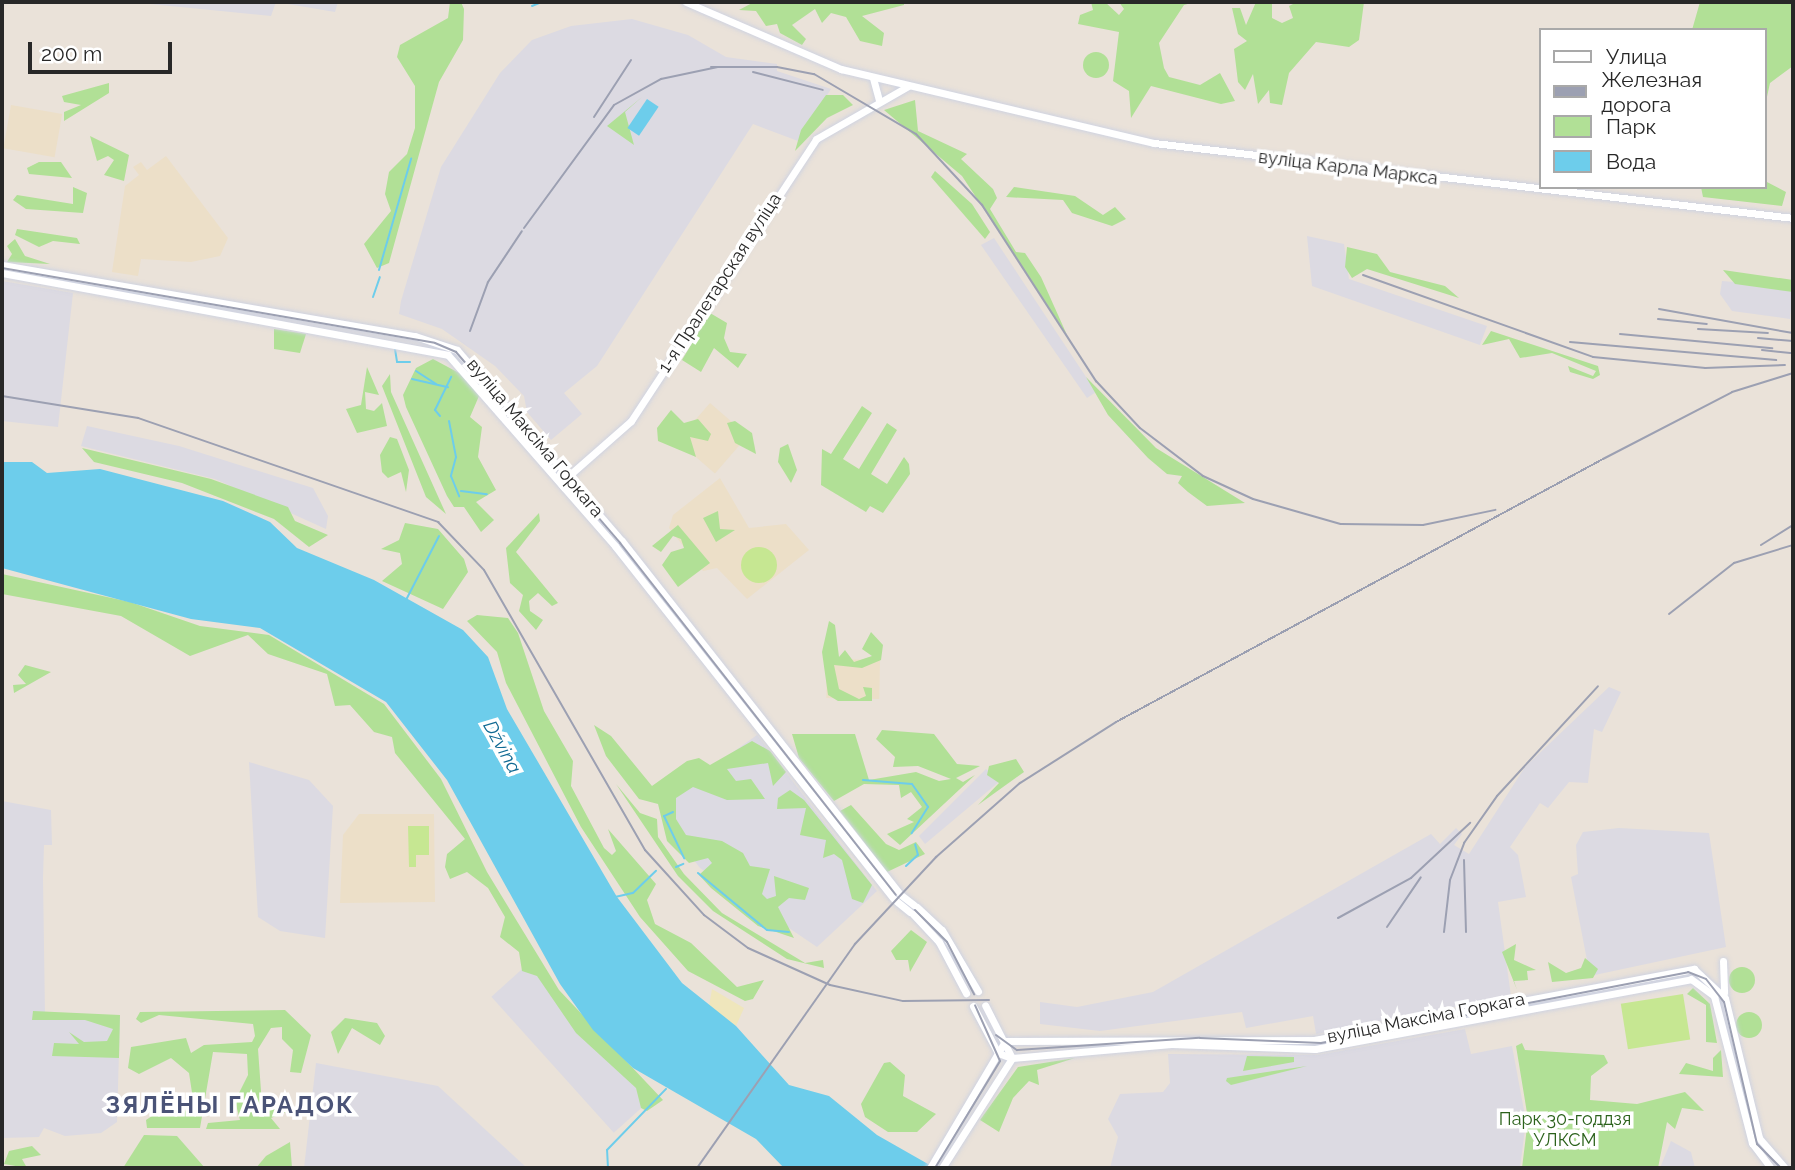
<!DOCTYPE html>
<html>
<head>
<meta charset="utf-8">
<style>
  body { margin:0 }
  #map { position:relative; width:1795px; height:1170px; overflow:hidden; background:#eae2d9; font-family:Raleway,sans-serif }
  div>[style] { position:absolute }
  .industrial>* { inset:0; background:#dcdae2; transform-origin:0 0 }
  .education>* { inset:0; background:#ecdfc8; transform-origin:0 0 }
  .green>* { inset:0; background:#b1e096 }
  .round { border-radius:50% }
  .sand>* { inset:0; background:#efe6bc }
  .pitch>* { inset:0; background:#c6e792; transform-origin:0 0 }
  .water>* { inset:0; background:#6dcdeb; transform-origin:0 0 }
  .stream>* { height:2px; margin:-1px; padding:0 1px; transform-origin:1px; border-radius:1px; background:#6dcdeb }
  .roads { filter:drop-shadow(0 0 2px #cfd3e1) drop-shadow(0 0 2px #cfd3e1) }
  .secondary>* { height:7px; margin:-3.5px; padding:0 3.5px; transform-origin:3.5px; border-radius:3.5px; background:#fff }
  .tram>* { height:2px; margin:-1px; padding:0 1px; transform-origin:1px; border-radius:1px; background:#9ca0b2 }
  .rail>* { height:2px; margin:-1px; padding:0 1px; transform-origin:1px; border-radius:1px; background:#9ca0b2 }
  span { translate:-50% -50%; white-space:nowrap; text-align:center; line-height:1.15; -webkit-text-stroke:7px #fff; paint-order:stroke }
  .street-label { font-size:18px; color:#282828 }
  .park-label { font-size:18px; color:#2b621b }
  .water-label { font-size:19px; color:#106a93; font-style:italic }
  .district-label { font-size:24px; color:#4a5377; font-weight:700; letter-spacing:2px }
  .frame { position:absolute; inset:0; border:4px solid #282828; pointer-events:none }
  .legend { position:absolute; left:1539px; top:28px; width:228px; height:161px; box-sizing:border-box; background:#fff; border:2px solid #a9a9a9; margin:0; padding:9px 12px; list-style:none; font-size:21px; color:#282828 }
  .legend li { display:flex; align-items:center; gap:14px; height:35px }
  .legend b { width:35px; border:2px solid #a9a9a9 }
  .scale { position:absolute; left:28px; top:42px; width:144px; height:32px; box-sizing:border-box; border:4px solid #282828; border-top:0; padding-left:9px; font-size:21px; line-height:24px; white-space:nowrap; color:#282828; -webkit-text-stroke:5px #fff; paint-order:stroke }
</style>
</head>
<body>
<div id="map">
  <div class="industrial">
    <i style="clip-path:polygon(130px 2px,338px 2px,335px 12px,276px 2px,271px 16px)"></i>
    <i style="clip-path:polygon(632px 19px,688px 35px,726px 57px,777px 64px,777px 71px,831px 89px,798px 141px,753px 124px,597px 366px,564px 393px,582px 414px,551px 440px,527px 412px,524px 396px,495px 366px,442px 329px,399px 314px,401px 301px,441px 167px,500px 73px,532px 40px,571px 26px)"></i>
    <i style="clip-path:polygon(1307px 236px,1344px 244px,1349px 279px,1487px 326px,1480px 345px,1312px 286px)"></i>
    <i style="clip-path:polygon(994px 238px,1096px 392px,1087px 398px,981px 245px)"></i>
    <i style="clip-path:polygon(2px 281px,73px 293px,58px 427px,2px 421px)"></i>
    <i style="clip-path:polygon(1722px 281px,1793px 287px,1790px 319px,1732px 311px,1720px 294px)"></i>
    <i style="clip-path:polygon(87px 426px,179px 446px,313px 488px,328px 516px,326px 529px,215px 479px,81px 446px)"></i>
    <i style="clip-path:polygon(1609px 687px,1621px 692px,1602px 732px,1594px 729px,1588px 783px,1569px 782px,1548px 808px,1540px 803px,1510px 847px,1518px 855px,1526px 897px,1498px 902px,1511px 996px,1316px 1034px,1313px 1016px,1246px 1028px,1242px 1012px,1100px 1031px,1040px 1024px,1040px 1002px,1077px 1007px,1153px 992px,1431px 834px,1440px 844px,1456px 828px,1462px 834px,1454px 845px,1469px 854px,1525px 767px)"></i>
    <i style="clip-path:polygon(757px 735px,877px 891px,817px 947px,700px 868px,680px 842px,670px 797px)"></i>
    <i style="clip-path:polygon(249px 762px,309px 780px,333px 806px,325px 938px,280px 931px,258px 917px)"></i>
    <i style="clip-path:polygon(986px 769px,1000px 781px,925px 844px,919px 836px)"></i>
    <i style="clip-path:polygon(2px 801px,51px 810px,52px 845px,44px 845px,43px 878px,45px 1015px,120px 1017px,117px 1122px,101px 1133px,65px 1136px,44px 1128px,39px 1137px,2px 1138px)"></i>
    <i style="clip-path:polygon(1619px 828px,1709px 833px,1726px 947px,1590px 976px,1571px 877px,1578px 874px,1576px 845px,1583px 832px)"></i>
    <i style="left:530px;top:962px;width:183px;height:52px;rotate:48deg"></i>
    <i style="clip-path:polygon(1465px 1029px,1471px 1054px,1512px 1046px,1526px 1121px,1520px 1168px,1110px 1168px,1118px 1137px,1108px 1119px,1120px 1094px,1163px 1092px,1170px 1083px,1168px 1054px,1318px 1055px)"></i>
    <i style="clip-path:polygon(316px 1063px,438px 1086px,527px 1168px,304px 1168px)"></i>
    <i style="clip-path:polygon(1671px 1141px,1691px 1152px,1695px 1168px,1660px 1168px)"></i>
  </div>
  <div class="education">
    <i style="left:11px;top:105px;width:52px;height:44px;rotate:10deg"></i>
    <i style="clip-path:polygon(166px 156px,228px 238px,220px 256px,191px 262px,141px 259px,138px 276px,112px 272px,125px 186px,139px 175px,133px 167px,141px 162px,147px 170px)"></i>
    <i style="left:710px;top:403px;width:50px;height:50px;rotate:41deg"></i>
    <i style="clip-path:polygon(720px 478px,749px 528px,786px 524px,809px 550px,747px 599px,717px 568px,703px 571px,669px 528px,673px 515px)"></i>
    <i style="left:827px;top:659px;width:53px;height:39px;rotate:1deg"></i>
    <i style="clip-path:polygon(359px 814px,434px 814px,435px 902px,340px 903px,343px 835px)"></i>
  </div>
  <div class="green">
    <i style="clip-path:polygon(450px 2px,461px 2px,464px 9px,463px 40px,439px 82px,389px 263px,377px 268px,364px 244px,391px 211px,385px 194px,389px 172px,407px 154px,415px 128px,415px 86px,397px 57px,400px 45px,448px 18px)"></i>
    <i style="clip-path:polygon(754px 2px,904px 2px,904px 5px,862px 16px,884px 33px,882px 46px,860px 41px,846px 17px,831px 13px,822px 23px,815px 9px,792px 25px,806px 39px,802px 45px,780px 33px,777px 24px,766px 26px,756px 11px,739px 10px)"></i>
    <i style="clip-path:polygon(1091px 2px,1105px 2px,1119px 15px,1124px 9px,1119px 2px,1195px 2px,1184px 5px,1159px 43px,1164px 68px,1169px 77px,1200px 85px,1220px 73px,1235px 101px,1221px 104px,1151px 86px,1131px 118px,1129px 91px,1113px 81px,1119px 32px,1078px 24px,1080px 15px,1093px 10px)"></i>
    <i style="clip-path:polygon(1256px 2px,1272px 2px,1272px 18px,1282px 23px,1293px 18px,1289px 6px,1297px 2px,1364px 2px,1359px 40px,1349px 47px,1316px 42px,1289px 73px,1282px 105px,1270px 103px,1269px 90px,1258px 104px,1253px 74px,1245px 90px,1238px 82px,1234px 49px,1247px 41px,1238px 34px,1232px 8px,1240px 8px,1246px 25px)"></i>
    <i style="clip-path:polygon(1700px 2px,1793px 2px,1793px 66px,1770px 83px,1765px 106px,1765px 30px,1692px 30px)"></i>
    <i class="round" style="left:1083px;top:52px;width:26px;height:26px"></i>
    <i style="clip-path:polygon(109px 83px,109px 93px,64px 121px,64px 112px,81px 105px,64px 102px,62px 96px)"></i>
    <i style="clip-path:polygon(826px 95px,843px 95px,853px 105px,827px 118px,795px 151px,801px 130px)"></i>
    <i style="clip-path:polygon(642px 97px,625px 112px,634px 145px,607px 126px)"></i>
    <i style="clip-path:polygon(915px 100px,918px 131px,967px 154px,961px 159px,993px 189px,997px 198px,990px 209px,1016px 252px,1025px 253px,1041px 277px,1067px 335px,962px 176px,884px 110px)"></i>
    <i style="clip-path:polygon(90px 136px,129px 155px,124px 181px,104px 175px,114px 160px,108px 156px,97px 161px)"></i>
    <i style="clip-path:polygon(39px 162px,61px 162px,72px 178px,29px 174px,27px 168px)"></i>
    <i style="clip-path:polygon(935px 171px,972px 204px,990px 232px,985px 239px,931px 177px)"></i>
    <i style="clip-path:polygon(1765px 181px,1786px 192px,1782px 206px,1703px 197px,1701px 187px,1765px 187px)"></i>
    <i style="clip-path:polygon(73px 187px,87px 193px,83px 213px,26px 209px,13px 200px,17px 195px,73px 204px)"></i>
    <i style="clip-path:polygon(1014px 187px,1075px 196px,1103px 215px,1115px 207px,1126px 219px,1112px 226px,1072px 213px,1063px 200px,1006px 197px)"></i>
    <i style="clip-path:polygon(17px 229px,77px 238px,80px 244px,53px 241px,39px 247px,15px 235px)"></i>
    <i style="clip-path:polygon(15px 239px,25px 256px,50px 264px,7px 262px,12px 254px,7px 246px)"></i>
    <i style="clip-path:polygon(1347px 247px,1377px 254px,1390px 272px,1445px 286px,1459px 298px,1367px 269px,1352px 278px,1345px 267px)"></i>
    <i style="clip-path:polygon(1723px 270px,1793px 280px,1793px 292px,1735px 284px)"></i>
    <i style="clip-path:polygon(710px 313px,727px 323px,724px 338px,730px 352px,747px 354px,738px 368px,714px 348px,701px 372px,682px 360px)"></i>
    <i style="clip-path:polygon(274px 329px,306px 334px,300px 353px,274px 349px)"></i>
    <i style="clip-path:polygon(1491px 331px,1598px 366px,1600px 375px,1593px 379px,1570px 372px,1568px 366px,1593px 376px,1596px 371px,1552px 353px,1520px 358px,1509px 339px,1482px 345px)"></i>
    <i style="clip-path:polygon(433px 359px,461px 374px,479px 396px,470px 417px,482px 427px,478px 457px,496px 490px,476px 502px,494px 520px,481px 532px,464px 507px,454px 507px,447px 496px,406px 407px,403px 395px,416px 368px)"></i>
    <i style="clip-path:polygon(367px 367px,379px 395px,365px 392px,366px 409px,374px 411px,382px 403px,387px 426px,357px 433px,346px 409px,361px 405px)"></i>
    <i style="clip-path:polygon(390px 374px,391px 392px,446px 514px,426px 497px,382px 386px)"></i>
    <i style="clip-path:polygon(1086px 377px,1156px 448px,1245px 503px,1207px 506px,1188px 492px,1178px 483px,1182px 476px,1167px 474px,1148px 458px,1108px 415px)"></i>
    <i style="clip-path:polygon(862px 406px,872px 413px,843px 459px,859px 469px,887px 423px,897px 430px,871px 474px,887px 484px,904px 457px,909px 464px,910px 474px,883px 513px,870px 506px,866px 512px,821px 485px,822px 449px,831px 454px)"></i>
    <i style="clip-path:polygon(671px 410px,684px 423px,698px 419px,711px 434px,708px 441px,690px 437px,696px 457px,658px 441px,657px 428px)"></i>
    <i style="clip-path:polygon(735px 421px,752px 433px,756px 454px,735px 443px,727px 423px)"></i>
    <i style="clip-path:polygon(390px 437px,397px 439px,409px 470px,406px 492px,401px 472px,388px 478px,382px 472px,380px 455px)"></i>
    <i style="clip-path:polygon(788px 444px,797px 470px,791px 483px,778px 462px,780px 448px)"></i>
    <i style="clip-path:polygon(82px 448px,211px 479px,288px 507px,295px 521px,328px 535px,309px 547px,274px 519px,182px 483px,94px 462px)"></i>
    <i style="clip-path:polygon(718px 511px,720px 529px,735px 530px,716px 542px,703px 518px)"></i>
    <i style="clip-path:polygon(539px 513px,540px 521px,516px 552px,558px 603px,552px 606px,538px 593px,529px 601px,530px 611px,543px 620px,536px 630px,519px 611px,523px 595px,510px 583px,506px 548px)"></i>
    <i style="clip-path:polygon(405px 523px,438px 529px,464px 559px,468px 572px,443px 609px,382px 581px,402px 564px,400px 553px,381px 549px,399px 540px)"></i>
    <i style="clip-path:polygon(678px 525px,710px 563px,678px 587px,662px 565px,671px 552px,684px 548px,681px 539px,673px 536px,661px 552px,652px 546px)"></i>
    <i style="clip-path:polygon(2px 574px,130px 602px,200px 626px,269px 635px,384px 704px,441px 779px,487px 872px,559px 990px,663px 1100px,647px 1111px,641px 1108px,636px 1088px,576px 1033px,537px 976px,522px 971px,519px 952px,500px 937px,505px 917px,488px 888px,467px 872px,450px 879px,445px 867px,447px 854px,465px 839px,395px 753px,392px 737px,374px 732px,350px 705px,335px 706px,327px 674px,268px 654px,248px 635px,190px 656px,121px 616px,2px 594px)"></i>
    <i style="clip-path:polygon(477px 615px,508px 618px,518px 633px,544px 711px,573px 761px,571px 786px,604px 848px,612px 855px,616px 851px,608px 829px,656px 884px,647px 900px,655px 924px,691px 943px,737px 987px,764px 980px,753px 999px,745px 1001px,688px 971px,640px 917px,581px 827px,506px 683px,497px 652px,467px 621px)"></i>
    <i style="clip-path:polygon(829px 621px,835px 625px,839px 657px,845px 650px,854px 662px,872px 656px,862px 649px,871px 632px,883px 645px,881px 660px,862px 668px,834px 665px,839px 689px,859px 699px,866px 696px,863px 687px,872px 688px,872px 701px,838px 701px,828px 695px,822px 652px)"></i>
    <i style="clip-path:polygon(25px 665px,51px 672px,14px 693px,13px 685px,26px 684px,18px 675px)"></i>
    <i style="clip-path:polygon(594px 725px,611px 736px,652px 786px,687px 761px,699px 758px,710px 765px,752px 741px,770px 751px,786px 772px,773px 786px,768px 763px,727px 769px,736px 781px,751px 779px,765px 799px,727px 800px,693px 787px,676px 798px,676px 819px,686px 835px,722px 841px,743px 853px,750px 866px,770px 869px,762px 894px,767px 899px,776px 896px,774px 876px,809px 888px,805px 900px,789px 898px,778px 907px,794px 938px,758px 926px,711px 888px,699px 875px,712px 863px,708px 858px,689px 863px,667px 841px,658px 804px,639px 799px,606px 756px)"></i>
    <i style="clip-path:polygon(882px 730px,934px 734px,957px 764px,980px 766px,956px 778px,963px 782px,975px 775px,900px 845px,887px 834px,914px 822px,907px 819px,922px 807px,911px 792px,901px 798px,899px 785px,864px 784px,834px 801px,799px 758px,792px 734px,855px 734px,869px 780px,916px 772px,939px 781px,951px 779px,918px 766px,893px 767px,895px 757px,876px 739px)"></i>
    <i style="clip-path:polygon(1016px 759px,1024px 772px,978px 805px,999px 783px,987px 775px,989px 766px)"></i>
    <i style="clip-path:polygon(616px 784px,640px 813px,657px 819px,658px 837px,684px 874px,722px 913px,805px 963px,823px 960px,824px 968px,787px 959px,713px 911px,678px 876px)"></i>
    <i style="clip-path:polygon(790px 790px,804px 800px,872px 885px,863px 903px,852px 899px,842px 860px,834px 854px,823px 858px,826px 840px,800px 835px,806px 808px,777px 809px,778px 798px)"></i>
    <i style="clip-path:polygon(851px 805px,886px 844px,899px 850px,916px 842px,925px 854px,887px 872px,840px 811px)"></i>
    <i style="clip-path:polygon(911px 930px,927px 942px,910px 972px,908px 960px,896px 960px,891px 951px)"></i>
    <i style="clip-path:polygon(1516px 944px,1514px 960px,1536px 970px,1527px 971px,1528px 980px,1514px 981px,1517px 990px,1502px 952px)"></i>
    <i style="clip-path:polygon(1585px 958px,1598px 969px,1593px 978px,1552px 982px,1548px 962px,1566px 973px,1581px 968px)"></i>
    <i class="round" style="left:1729px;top:967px;width:26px;height:26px"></i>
    <i style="clip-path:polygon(1693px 988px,1710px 1004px,1717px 1043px,1706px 1042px,1706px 1005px,1687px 994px)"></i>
    <i style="clip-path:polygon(285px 1010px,311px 1035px,301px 1073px,290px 1072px,293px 1050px,282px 1039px,282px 1027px,271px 1028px,258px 1049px,262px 1105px,286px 1112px,271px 1118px,280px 1129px,206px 1129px,208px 1123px,240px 1120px,235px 1101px,248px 1075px,247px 1054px,213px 1052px,200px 1128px,147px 1128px,146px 1120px,158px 1112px,183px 1115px,193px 1099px,189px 1073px,171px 1058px,139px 1074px,128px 1068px,131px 1047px,186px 1038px,191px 1053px,204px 1045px,252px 1042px,255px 1036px,253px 1024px,159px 1015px,141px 1023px,136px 1019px,140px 1012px)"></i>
    <i style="clip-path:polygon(33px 1011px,120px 1015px,119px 1058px,52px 1056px,54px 1043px,79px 1044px,69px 1032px,84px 1042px,107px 1041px,113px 1029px,85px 1020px,32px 1020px)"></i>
    <i class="round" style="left:1736px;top:1012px;width:26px;height:26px"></i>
    <i style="clip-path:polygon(345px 1018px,377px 1023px,385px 1036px,380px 1045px,352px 1028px,338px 1054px,331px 1032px)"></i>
    <i style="clip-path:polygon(1522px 1043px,1525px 1050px,1604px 1055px,1608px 1063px,1591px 1076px,1590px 1100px,1637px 1104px,1685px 1092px,1704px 1111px,1682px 1108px,1675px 1129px,1667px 1122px,1658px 1168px,1522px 1168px,1528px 1119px,1516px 1046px)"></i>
    <i style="clip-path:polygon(1721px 1050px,1723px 1077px,1679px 1074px,1686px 1063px,1713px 1071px,1713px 1058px)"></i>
    <i style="clip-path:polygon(1247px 1056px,1294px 1057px,1294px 1062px,1243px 1071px)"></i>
    <i style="clip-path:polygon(1075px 1058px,1037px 1070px,1039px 1085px,1029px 1081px,1013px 1098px,999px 1132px,980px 1120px,1018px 1067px)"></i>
    <i style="clip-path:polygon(890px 1062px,905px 1075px,903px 1096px,936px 1114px,917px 1132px,888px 1132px,865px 1117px,861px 1104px,884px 1063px)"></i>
    <i style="clip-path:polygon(1307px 1066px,1231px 1085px,1226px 1081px,1227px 1078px)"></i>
    <i style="clip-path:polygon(144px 1135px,177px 1136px,205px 1168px,123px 1168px)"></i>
    <i style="clip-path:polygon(290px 1142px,292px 1168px,256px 1168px,266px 1156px)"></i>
    <i style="clip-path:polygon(32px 1146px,41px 1155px,22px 1159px,27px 1168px,4px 1164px,9px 1151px)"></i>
  </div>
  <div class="sand">
    <i style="clip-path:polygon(712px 989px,744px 1008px,736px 1026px,709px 1006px)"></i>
  </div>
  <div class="pitch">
    <i class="round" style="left:741px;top:547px;width:36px;height:36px"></i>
    <i style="clip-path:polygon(408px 826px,429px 826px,429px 855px,416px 855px,416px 867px,409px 867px)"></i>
    <i style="left:1683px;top:994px;width:46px;height:63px;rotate:81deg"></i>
  </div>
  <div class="water">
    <i style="left:647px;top:99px;width:14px;height:35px;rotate:34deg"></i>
    <i style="clip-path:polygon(2px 462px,32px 462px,47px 473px,100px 469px,223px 501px,270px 522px,297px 548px,374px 580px,463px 630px,488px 657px,507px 709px,617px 897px,682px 983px,736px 1026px,789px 1085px,829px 1096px,877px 1135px,935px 1168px,784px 1168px,756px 1139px,633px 1068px,593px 1030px,560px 984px,447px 780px,386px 702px,260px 628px,191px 619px,2px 568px)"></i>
  </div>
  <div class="stream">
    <i style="left:532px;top:6px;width:11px;rotate:-22deg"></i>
    <i style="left:379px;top:270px;width:116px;rotate:-73.9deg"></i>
    <i style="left:373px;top:297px;width:21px;rotate:-71deg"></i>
    <i style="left:395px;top:349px;width:13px;rotate:81deg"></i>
    <i style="left:397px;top:362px;width:13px"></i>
    <i style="left:416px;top:371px;width:24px;rotate:33deg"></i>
    <i style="left:412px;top:379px;width:37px;rotate:13deg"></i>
    <i style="left:440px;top:416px;width:8px;rotate:-130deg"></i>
    <i style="left:435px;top:410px;width:37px;rotate:-64deg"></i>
    <i style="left:449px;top:421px;width:37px;rotate:79deg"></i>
    <i style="left:456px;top:457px;width:20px;rotate:105deg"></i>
    <i style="left:451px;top:476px;width:22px;rotate:68deg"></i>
    <i style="left:461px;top:491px;width:26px;rotate:7deg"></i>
    <i style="left:406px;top:600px;width:72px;rotate:-62.7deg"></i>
    <i style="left:863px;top:780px;width:49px;rotate:4.7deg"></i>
    <i style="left:912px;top:784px;width:28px;rotate:55deg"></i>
    <i style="left:928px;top:807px;width:31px;rotate:122deg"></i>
    <i style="left:673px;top:812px;width:10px;rotate:156deg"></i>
    <i style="left:664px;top:816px;width:47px;rotate:64.5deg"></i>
    <i style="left:906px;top:866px;width:16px;rotate:-43deg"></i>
    <i style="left:918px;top:855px;width:11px;rotate:-105deg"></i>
    <i style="left:676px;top:867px;width:8px;rotate:-23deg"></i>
    <i style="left:698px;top:873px;width:89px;rotate:39.6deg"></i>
    <i style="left:767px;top:930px;width:22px;rotate:5deg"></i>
    <i style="left:615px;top:897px;width:18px;rotate:-13deg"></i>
    <i style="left:633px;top:893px;width:32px;rotate:-44deg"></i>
    <i style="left:608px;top:1168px;width:18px;rotate:-93deg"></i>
    <i style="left:607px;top:1150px;width:85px;rotate:-46deg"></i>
  </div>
  <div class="roads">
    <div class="secondary">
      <i style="left:686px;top:2px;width:169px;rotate:23.4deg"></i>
      <i style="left:841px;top:69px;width:322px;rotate:13.3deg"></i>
      <i style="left:1154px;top:143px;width:643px;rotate:6.69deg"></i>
      <i style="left:873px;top:78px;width:24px;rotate:75deg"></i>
      <i style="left:2px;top:265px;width:419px;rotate:9.8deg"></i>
      <i style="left:415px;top:336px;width:44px;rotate:18.4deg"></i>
      <i style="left:457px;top:350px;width:252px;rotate:49.2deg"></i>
      <i style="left:622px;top:541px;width:447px;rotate:51.8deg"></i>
      <i style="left:2px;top:273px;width:453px;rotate:10.4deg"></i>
      <i style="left:448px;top:355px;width:254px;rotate:48.8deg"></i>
      <i style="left:615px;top:546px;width:449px;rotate:51.7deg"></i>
      <i style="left:565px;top:479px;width:88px;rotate:-41.3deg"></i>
      <i style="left:631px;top:421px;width:337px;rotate:-56.7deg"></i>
      <i style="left:816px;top:139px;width:106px;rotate:-29.9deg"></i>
      <i style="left:901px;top:895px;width:16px;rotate:38deg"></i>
      <i style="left:895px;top:900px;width:19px;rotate:39deg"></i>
      <i style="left:917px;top:907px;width:34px;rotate:43deg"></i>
      <i style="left:942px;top:930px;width:71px;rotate:59.5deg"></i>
      <i style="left:913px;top:914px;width:38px;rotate:47deg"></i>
      <i style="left:939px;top:942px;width:58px;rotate:62.1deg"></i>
      <i style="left:1723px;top:961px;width:32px;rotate:88deg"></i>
      <i style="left:973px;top:1006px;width:53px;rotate:62deg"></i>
      <i style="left:998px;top:1053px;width:15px;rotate:20deg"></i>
      <i style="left:1012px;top:1058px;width:160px;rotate:-5deg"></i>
      <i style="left:1171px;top:1044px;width:144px;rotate:2deg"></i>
      <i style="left:1315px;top:1049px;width:382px;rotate:-10.5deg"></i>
      <i style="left:1691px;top:979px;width:29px;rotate:36deg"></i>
      <i style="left:1714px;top:996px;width:152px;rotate:75.5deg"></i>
      <i style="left:1752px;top:1143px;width:31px;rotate:53deg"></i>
      <i style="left:1005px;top:1041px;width:309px;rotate:-0.2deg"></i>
      <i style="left:1314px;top:1040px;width:387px;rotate:-10.6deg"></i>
      <i style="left:1694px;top:969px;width:42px;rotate:43.1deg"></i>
      <i style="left:1725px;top:998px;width:144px;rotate:76.3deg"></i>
      <i style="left:1759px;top:1138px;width:40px;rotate:49deg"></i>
      <i style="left:930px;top:1168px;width:147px;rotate:-59.4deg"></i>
      <i style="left:942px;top:1168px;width:130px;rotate:-57.5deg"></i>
      <i style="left:1012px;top:1058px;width:59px;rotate:-117deg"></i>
    </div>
  </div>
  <div class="tram">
    <i style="left:2px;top:268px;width:439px;rotate:9.8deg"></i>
    <i style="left:435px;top:343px;width:23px;rotate:23deg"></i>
    <i style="left:456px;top:352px;width:252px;rotate:49.3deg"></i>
    <i style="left:620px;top:543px;width:447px;rotate:51.9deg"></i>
    <i style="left:915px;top:910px;width:45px;rotate:45deg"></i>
    <i style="left:947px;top:942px;width:59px;rotate:62.6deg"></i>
    <i style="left:996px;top:1035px;width:26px;rotate:36deg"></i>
    <i style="left:1017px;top:1050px;width:183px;rotate:-3.8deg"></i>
    <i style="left:1200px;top:1038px;width:121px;rotate:2.4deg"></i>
    <i style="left:1321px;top:1043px;width:374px;rotate:-10.9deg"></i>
    <i style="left:1688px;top:972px;width:19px;rotate:21deg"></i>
    <i style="left:1706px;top:979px;width:29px;rotate:52deg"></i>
    <i style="left:1724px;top:1002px;width:146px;rotate:76.9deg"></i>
    <i style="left:1757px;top:1144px;width:34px;rotate:45deg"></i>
    <i style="left:935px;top:1168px;width:125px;rotate:-58.7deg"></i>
    <i style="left:1000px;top:1061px;width:61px;rotate:-114.1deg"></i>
  </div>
  <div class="rail">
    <i style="left:711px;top:67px;width:66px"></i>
    <i style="left:777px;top:67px;width:38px;rotate:11deg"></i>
    <i style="left:814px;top:74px;width:118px;rotate:30.5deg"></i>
    <i style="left:916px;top:134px;width:97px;rotate:47.1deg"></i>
    <i style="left:982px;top:205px;width:210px;rotate:57.1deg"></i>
    <i style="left:1096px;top:381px;width:64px;rotate:46.9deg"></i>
    <i style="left:1140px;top:428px;width:79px;rotate:37.3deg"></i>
    <i style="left:1203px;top:476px;width:55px;rotate:24.7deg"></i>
    <i style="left:1253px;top:499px;width:91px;rotate:15.9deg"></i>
    <i style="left:1341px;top:524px;width:82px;rotate:0.7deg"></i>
    <i style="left:1423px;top:525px;width:74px;rotate:-11.8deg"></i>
    <i style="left:753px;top:72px;width:72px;rotate:14.4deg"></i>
    <i style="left:594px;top:117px;width:68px;rotate:-57deg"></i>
    <i style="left:524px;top:228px;width:152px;rotate:-53.8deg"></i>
    <i style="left:614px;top:105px;width:54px;rotate:-29deg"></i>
    <i style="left:661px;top:79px;width:58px;rotate:-11.9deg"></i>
    <i style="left:1363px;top:275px;width:244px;rotate:19.6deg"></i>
    <i style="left:1593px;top:357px;width:113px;rotate:5.6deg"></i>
    <i style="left:1705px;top:368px;width:80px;rotate:-2.1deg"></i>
    <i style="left:1659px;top:309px;width:136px;rotate:10.2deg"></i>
    <i style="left:1658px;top:319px;width:49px;rotate:5.8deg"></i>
    <i style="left:1698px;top:329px;width:70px;rotate:3.3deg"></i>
    <i style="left:470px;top:331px;width:52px;rotate:-69.8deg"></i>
    <i style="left:488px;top:282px;width:61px;rotate:-56.3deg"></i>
    <i style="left:1620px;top:334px;width:153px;rotate:5.3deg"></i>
    <i style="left:1758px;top:338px;width:35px;rotate:5deg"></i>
    <i style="left:1570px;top:342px;width:207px;rotate:5deg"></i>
    <i style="left:1762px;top:350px;width:31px;rotate:6deg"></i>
    <i style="left:2px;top:396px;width:138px;rotate:9.2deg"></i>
    <i style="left:138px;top:418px;width:318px;rotate:19.1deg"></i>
    <i style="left:438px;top:522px;width:66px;rotate:46.2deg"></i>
    <i style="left:484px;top:570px;width:323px;rotate:60.1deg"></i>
    <i style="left:645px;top:850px;width:88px;rotate:47.8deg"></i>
    <i style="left:704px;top:915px;width:55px;rotate:36.9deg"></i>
    <i style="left:748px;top:948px;width:90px;rotate:24.3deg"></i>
    <i style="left:830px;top:985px;width:75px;rotate:12.4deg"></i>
    <i style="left:903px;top:1001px;width:86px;rotate:-0.7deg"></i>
    <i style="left:1761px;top:545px;width:38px;rotate:-32deg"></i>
    <i style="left:1669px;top:614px;width:83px;rotate:-38.1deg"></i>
    <i style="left:1734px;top:563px;width:62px;rotate:-17deg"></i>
    <i style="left:1464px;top:860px;width:72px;rotate:88.4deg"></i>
    <i style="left:1338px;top:918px;width:83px;rotate:-28.7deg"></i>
    <i style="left:1411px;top:878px;width:81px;rotate:-43deg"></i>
    <i style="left:1387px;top:927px;width:60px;rotate:-55.8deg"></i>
    <i style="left:1444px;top:932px;width:52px;rotate:-83.4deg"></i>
    <i style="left:1450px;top:880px;width:40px;rotate:-69deg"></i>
    <i style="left:1464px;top:843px;width:57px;rotate:-54.9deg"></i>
    <i style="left:1497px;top:796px;width:149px;rotate:-47.4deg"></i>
    <i style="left:697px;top:1168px;width:274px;rotate:-54.8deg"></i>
    <i style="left:855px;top:944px;width:119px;rotate:-47deg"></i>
    <i style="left:936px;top:857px;width:112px;rotate:-41.4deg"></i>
    <i style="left:1020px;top:783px;width:114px;rotate:-32.4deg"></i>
    <i style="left:1116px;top:722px;width:553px;rotate:-28.37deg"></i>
    <i style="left:1603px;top:459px;width:145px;rotate:-27.4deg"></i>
    <i style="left:1732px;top:392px;width:64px;rotate:-17.3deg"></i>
  </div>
  <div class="street-label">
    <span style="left:1348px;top:168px;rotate:7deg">вуліца Карла Маркса</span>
    <span style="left:720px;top:283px;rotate:-57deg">1-я Пралетарская вуліца</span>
    <span style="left:535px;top:438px;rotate:50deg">вуліца Максіма Горкага</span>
    <span style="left:1426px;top:1018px;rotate:-11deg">вуліца Максіма Горкага</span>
  </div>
  <div class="park-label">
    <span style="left:1565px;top:1130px">Парк 30-годдзя<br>УЛКСМ</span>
  </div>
  <div class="water-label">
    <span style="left:502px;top:747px;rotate:61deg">Dźvina</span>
  </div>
  <div class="district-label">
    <span style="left:230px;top:1105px">ЗЯЛЁНЫ ГАРАДОК</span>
  </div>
  <div class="frame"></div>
  <ul class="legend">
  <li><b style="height:9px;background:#fff"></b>Улица</li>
  <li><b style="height:9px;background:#9ca0b2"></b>Железная дорога</li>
  <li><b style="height:19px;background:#b1e096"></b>Парк</li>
  <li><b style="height:19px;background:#6dcdeb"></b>Вода</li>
  </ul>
  <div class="scale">200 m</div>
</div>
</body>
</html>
